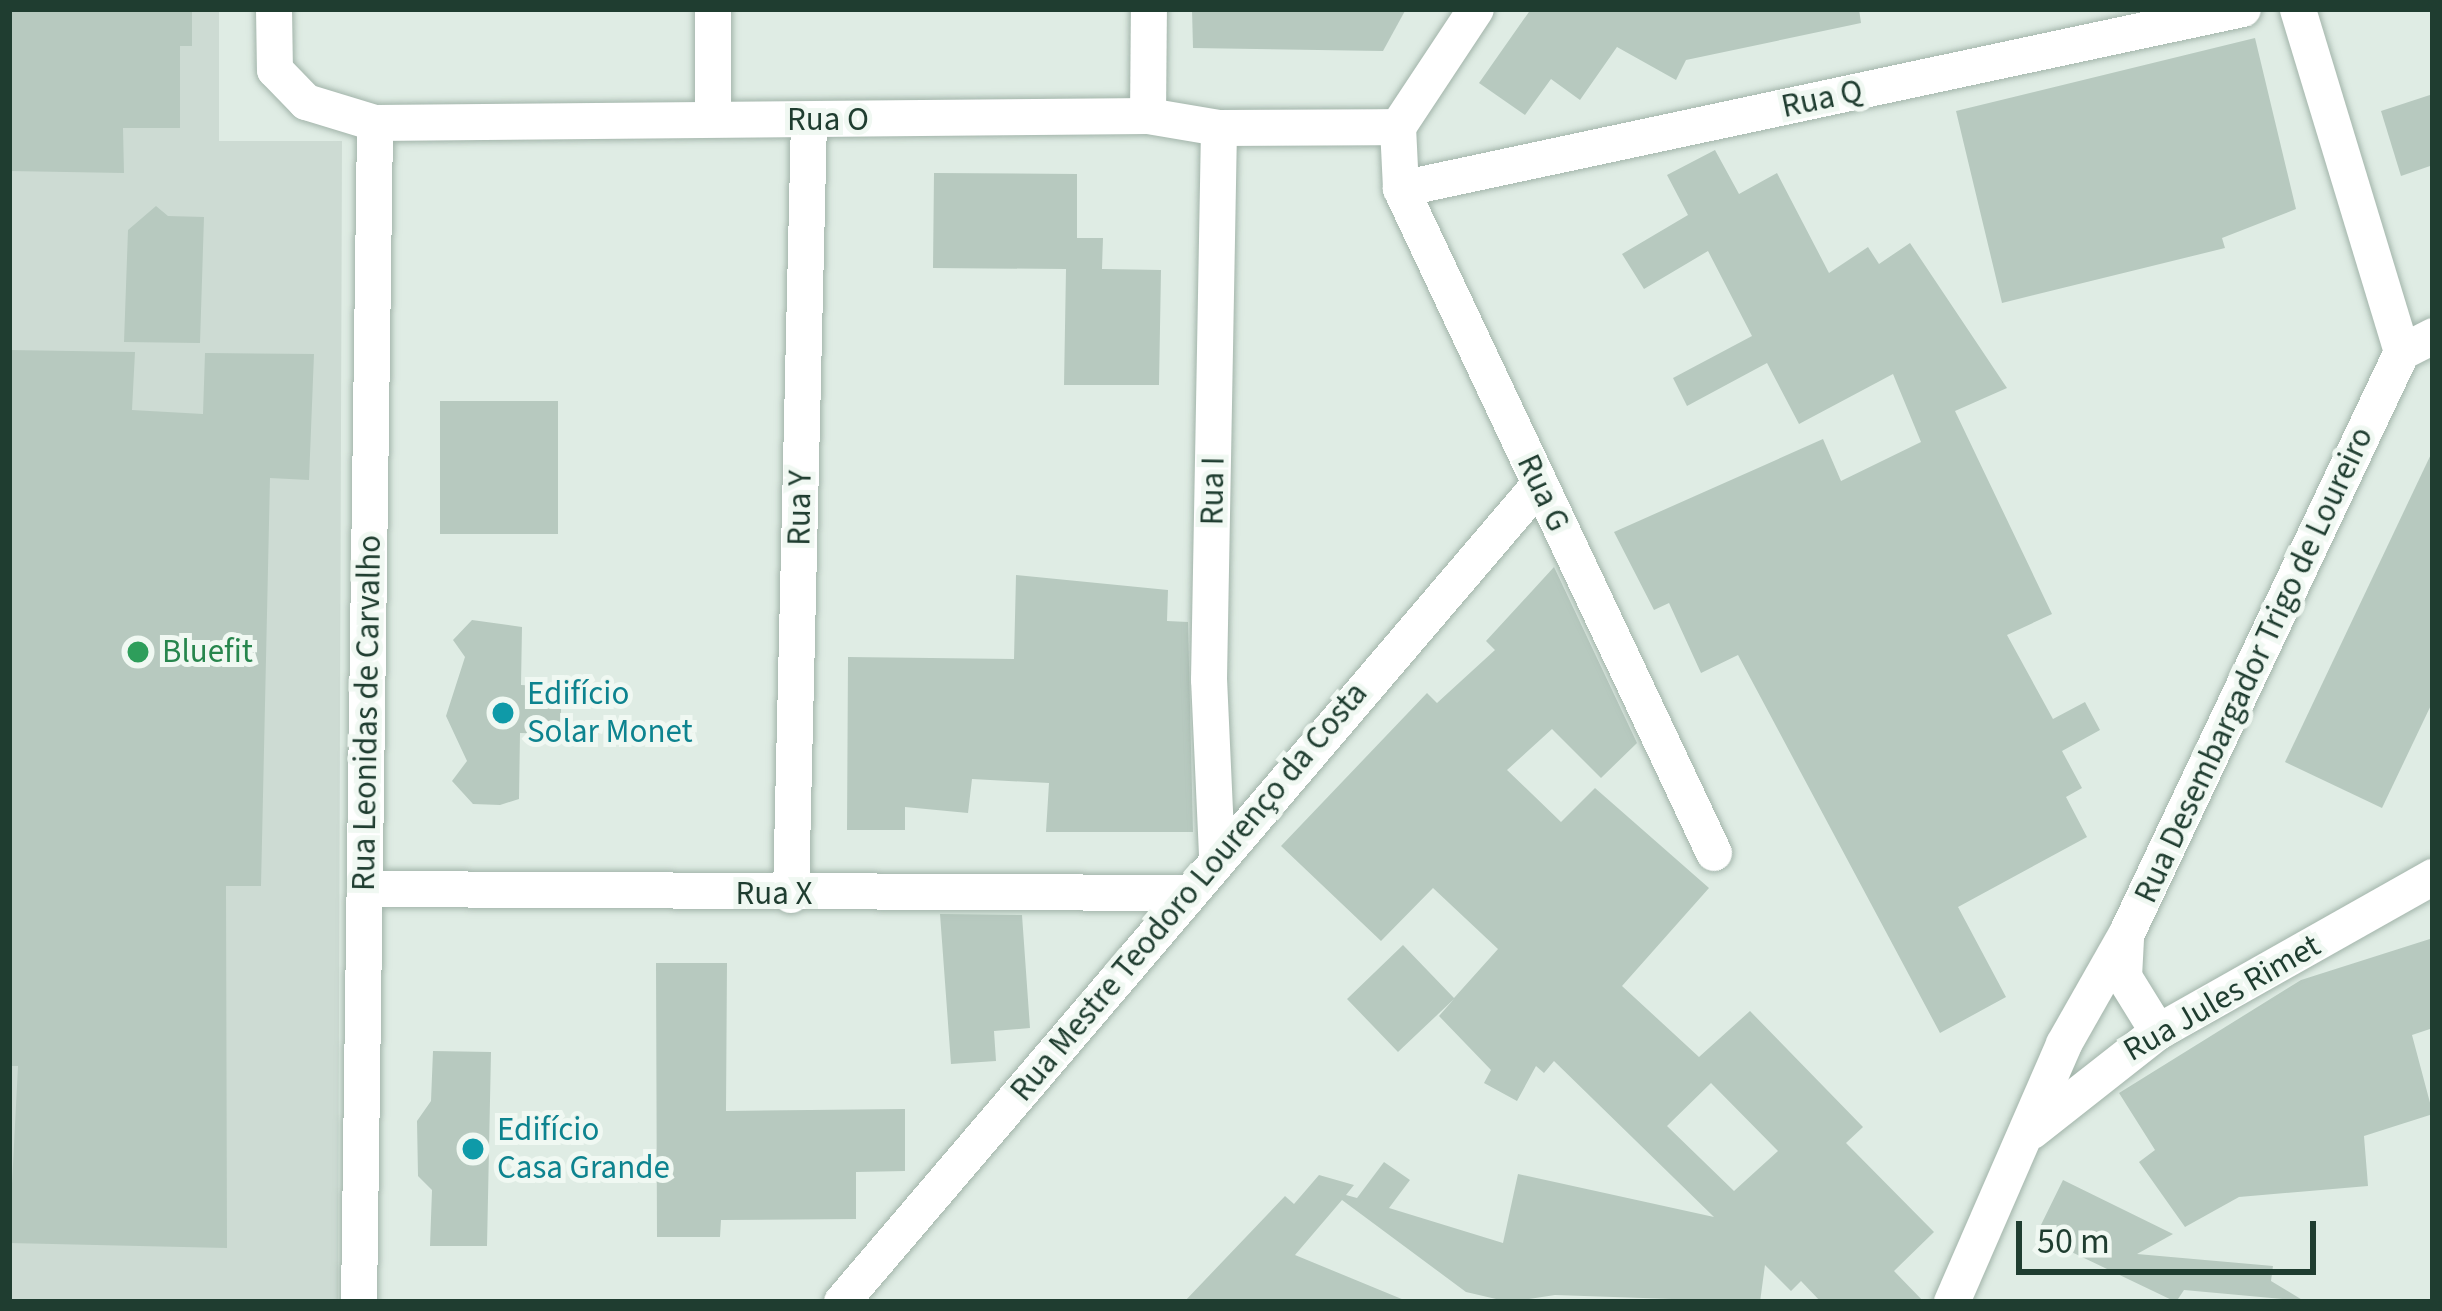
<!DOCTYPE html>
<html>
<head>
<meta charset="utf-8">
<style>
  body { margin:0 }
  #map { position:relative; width:2442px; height:1311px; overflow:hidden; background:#dfece4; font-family:"Source Sans 3",sans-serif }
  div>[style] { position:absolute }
  .built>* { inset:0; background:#cddbd3 }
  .building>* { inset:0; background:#b7c9bf; transform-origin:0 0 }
  .roads { filter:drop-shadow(0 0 3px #a2b4aa) drop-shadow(0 0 3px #a2b4aa) }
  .street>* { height:36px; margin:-18px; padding:0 18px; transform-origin:18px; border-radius:18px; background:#fff }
  .secondary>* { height:36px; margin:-18px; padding:0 18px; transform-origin:18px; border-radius:18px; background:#fff }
  .dots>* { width:33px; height:33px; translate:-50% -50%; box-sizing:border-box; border:6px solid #f0f8f2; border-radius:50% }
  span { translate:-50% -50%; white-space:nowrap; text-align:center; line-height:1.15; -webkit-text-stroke:10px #f0f8f2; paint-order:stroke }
  .street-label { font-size:33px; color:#1f3d30 }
  .leisure-label { font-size:33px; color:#27864d }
  .left { translate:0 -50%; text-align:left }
  .culture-label { font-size:33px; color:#0d838f }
  .frame { position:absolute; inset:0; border:12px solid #1f3d30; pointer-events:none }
  .scale { position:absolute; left:2016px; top:1221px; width:300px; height:54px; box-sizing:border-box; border:6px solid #1f3d30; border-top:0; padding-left:15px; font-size:36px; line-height:42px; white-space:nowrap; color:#1f3d30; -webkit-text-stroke:9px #f0f8f2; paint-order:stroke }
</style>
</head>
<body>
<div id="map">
  <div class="built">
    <i style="clip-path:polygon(9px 9px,219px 9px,219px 141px,342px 141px,338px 1302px,9px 1302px)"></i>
  </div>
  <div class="building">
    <i style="clip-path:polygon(9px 9px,192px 9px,192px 46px,180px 46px,180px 128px,123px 128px,124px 173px,9px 171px)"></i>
    <i style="clip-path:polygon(1192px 9px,1406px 9px,1383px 51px,1193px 48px)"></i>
    <i style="clip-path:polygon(1531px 9px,1859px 9px,1861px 23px,1686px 60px,1676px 80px,1617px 47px,1580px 100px,1551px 79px,1525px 115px,1479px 83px)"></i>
    <i style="clip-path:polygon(2255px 38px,2296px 209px,2222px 238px,2225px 248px,2002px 303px,1956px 111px)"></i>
    <i style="clip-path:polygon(2433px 94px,2433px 165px,2401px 176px,2381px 111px)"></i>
    <i style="clip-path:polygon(1715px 150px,1739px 194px,1777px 173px,1829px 273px,1868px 247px,1879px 264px,1910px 243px,2007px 388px,1955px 411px,2052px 614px,2007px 635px,2053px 719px,2085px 702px,2100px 730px,2062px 751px,2082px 788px,2066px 797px,2087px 837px,1958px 907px,2006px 997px,1940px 1033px,1738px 655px,1701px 673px,1669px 603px,1654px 610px,1614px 532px,1823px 439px,1841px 481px,1921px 442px,1893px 374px,1799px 424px,1767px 363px,1687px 406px,1673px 378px,1752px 336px,1708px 251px,1644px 289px,1622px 254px,1688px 215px,1667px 175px)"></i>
    <i style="clip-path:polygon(934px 173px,1077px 174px,1077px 238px,1103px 238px,1102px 269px,1161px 270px,1159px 385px,1064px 385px,1066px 269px,933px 268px)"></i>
    <i style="clip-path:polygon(156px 206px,168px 216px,204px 217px,200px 343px,124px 342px,128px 230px)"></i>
    <i style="clip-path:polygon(9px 350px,135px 352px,132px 410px,203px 414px,205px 353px,314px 354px,309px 480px,270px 478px,261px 886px,226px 886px,227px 1248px,9px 1243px,18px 1066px,9px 1066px)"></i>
    <i style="left:440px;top:401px;width:118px;height:133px"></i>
    <i style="clip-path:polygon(2433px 450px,2433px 701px,2382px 808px,2285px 762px)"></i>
    <i style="clip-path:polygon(evenodd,1554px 567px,1637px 743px,1601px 778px,1552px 729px,1507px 770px,1561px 822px,1595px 788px,1709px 888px,1622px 986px,1699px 1057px,1750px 1011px,1863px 1127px,1846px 1143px,1934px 1232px,1894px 1271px,1924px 1302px,1821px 1302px,1801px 1281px,1791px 1291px,1765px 1265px,1760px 1302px,1555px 1295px,1509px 1302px,1466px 1292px,1342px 1200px,1295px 1255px,1409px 1302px,1184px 1302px,1285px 1196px,1294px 1204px,1319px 1175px,1354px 1185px,1346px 1195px,1357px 1198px,1384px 1162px,1410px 1180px,1389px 1208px,1503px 1243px,1518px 1174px,1714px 1217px,1554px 1061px,1544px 1073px,1536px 1066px,1517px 1101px,1484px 1083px,1491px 1070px,1439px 1016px,1454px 999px,1398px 1052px,1347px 999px,1403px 945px,1454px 998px,1498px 949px,1433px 888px,1381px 941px,1281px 846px,1427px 693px,1437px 703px,1495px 650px,1486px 641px,1554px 567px,1711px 1083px,1778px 1151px,1734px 1191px,1667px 1126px,1711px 1083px)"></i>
    <i style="clip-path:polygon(1016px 575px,1168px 590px,1167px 621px,1188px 622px,1193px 832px,1046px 832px,1049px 783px,972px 779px,968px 813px,905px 807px,905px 830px,847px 830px,848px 657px,1014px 659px)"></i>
    <i style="clip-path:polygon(472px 620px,522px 627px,521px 685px,562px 687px,560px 734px,520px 733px,519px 799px,500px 805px,473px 804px,452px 781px,467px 761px,446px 716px,465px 657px,453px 640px)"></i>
    <i style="clip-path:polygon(940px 914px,1022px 915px,1030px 1028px,994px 1031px,996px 1061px,951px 1064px)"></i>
    <i style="clip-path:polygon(2433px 938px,2433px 1028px,2412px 1035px,2433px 1114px,2364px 1136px,2368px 1186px,2239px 1197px,2185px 1227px,2139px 1162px,2155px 1150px,2119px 1093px,2301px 980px)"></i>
    <i style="clip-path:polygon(656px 963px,727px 963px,726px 1111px,905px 1109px,905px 1171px,856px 1172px,856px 1219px,721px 1220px,720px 1237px,657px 1237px)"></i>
    <i style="clip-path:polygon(433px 1051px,491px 1052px,487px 1246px,430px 1246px,432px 1190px,418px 1176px,417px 1121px,431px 1101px)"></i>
    <i style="clip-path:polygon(2063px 1180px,2173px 1234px,2137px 1254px,2273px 1266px,2271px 1281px,2304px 1301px,2184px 1290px,2176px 1302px,2036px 1235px)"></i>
  </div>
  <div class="roads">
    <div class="street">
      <i style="left:274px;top:9px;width:61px;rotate:89.1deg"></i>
      <i style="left:275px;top:70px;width:45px;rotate:45.9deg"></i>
      <i style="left:306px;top:102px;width:72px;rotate:16.9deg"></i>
      <i style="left:375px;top:123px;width:773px;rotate:-0.52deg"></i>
      <i style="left:1148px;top:116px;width:72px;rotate:9.6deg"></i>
      <i style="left:1219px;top:128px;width:179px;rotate:-0.3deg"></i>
      <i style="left:713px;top:9px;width:108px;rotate:90deg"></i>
      <i style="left:1148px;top:116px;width:107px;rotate:-89.5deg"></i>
      <i style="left:1398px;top:127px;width:62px;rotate:87.2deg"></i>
      <i style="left:1401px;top:189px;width:734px;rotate:64.76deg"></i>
      <i style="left:1398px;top:127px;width:141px;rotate:-56.5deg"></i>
      <i style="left:1401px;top:189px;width:861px;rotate:-12.07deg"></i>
      <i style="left:2402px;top:352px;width:35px;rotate:-27deg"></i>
      <i style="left:1217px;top:855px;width:175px;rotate:-92.6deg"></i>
      <i style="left:1209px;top:680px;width:552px;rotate:-88.96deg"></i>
      <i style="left:365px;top:889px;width:819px;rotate:0.28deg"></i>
      <i style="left:791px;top:895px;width:774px;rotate:-88.67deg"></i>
      <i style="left:359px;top:1302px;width:1179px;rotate:-89.22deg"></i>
      <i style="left:842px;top:1302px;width:1074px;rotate:-49.53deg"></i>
    </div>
    <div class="secondary">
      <i style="left:2126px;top:939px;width:38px;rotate:93deg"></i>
      <i style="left:2124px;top:977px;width:65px;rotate:58.3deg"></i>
      <i style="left:2032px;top:1131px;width:160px;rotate:-38.2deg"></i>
      <i style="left:2158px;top:1032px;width:316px;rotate:-29.4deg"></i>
      <i style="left:1952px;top:1302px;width:281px;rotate:-66.5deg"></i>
      <i style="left:2064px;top:1044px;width:125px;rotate:-60.4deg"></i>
      <i style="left:2126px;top:935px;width:645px;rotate:-64.67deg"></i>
      <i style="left:2402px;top:352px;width:358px;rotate:-106.9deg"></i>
    </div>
  </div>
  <div class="dots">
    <i style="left:138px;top:652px;background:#2e9e5b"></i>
    <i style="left:503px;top:713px;background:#0f9aa8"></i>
    <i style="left:473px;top:1149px;background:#0f9aa8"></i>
  </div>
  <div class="street-label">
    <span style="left:1822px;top:99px;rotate:-12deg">Rua Q</span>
    <span style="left:828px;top:120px">Rua O</span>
    <span style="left:1213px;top:491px;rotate:-89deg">Rua I</span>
    <span style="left:1543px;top:493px;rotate:65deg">Rua G</span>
    <span style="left:800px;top:508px;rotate:-89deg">Rua Y</span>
    <span style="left:2254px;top:665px;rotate:-65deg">Rua Desembargador Trigo de Loureiro</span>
    <span style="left:367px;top:713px;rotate:-89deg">Rua Leonidas de Carvalho</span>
    <span style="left:1189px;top:892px;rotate:-50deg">Rua Mestre Teodoro Lourenço da Costa</span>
    <span style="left:774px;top:894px">Rua X</span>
    <span style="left:2222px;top:998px;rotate:-30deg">Rua Jules Rimet</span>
  </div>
  <div class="leisure-label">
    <span class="left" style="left:162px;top:652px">Bluefit</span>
  </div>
  <div class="culture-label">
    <span class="left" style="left:527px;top:713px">Edifício<br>Solar Monet</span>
    <span class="left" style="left:497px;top:1149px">Edifício<br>Casa Grande</span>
  </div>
  <div class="frame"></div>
  <div class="scale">50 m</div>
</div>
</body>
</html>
